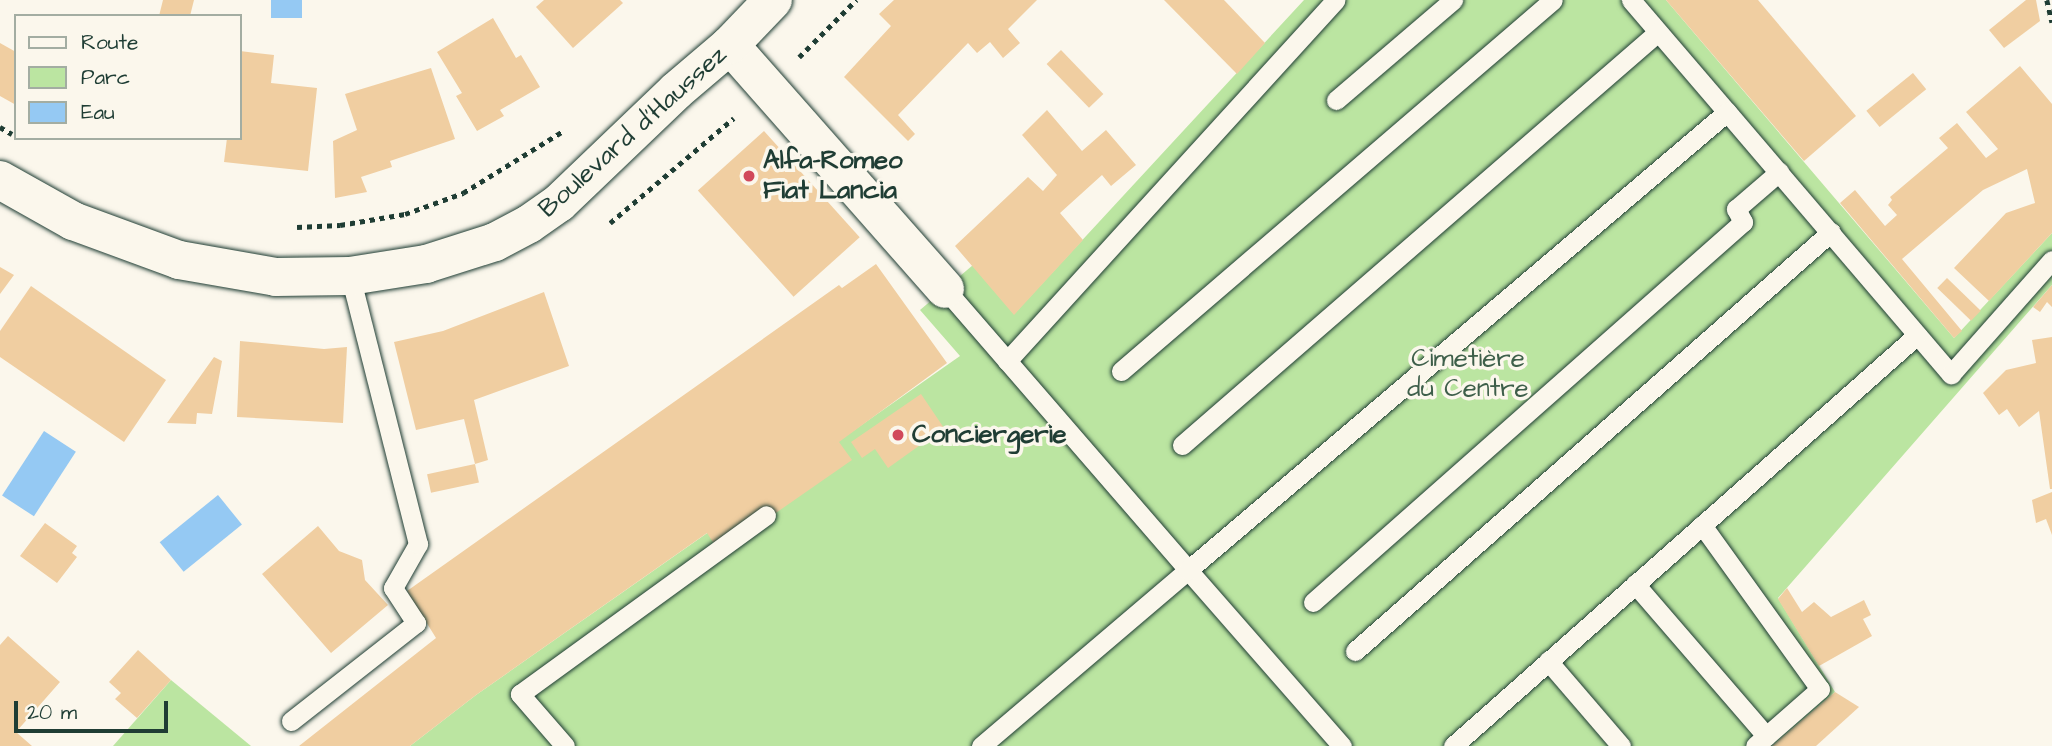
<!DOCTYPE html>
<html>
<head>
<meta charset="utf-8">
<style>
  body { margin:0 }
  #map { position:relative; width:2052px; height:746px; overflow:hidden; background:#fbf7ec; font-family:"Architects Daughter",sans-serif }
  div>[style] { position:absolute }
  .green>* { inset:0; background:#bbe5a1 }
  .water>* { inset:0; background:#95c9f3; transform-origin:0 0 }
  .building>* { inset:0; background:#f0cea1; transform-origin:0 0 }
  .path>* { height:4.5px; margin-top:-2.25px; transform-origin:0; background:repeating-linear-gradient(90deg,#1f3d34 0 5px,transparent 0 10px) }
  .roads { filter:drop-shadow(0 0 2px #1f3d34) drop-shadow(0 0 2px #1f3d34) }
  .service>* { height:19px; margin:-9.5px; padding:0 9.5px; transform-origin:9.5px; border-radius:9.5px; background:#fbf7ec }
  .minor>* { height:38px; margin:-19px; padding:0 19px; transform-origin:19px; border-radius:19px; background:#fbf7ec }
  .secondary>* { height:38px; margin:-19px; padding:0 19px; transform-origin:19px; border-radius:19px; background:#fbf7ec }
  .dots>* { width:19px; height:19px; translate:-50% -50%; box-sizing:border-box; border:4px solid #fbf7ec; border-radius:50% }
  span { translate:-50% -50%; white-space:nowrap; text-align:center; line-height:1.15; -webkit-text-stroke:7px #fbf7ec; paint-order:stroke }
  .street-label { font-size:26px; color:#1f3d34 }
  .poi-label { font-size:26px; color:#1f3d34; font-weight:700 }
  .left { translate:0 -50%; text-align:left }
  .park-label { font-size:26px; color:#3e5f4a }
  .legend { position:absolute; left:14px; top:14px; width:228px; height:126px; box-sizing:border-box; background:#fbf7ec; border:2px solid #a3ada2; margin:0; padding:9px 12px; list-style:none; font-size:21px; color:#1f3d34 }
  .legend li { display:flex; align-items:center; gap:14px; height:35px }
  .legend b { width:35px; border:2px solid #a3ada2 }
  .scale { position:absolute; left:14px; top:701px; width:154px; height:32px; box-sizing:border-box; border:4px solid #1f3d34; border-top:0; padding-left:9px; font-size:21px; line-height:24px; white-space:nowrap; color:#1f3d34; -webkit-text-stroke:5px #fbf7ec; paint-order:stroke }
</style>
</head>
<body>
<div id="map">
  <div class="green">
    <i style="clip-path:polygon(1304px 0,1666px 0,1954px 338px,2052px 233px,2052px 285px,1778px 598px,1835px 692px,1772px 746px,410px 746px,476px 695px,960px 356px,920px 310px,973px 265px,1014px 314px)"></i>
    <i style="clip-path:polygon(171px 680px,251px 746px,113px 746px)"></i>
  </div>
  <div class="water">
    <i style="left:271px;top:0;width:31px;height:18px"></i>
    <i style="left:44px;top:431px;width:38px;height:77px;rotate:33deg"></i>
    <i style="left:218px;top:495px;width:38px;height:75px;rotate:51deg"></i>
  </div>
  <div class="building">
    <i style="clip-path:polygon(163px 0,194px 0,190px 16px,159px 16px)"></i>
    <i style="clip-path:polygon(544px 0,620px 0,623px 3px,573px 48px,536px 7px)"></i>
    <i style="clip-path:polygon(894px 0,1037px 0,1008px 29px,1020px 43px,1003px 58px,990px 42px,977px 53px,968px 43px,898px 115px,915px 134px,908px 141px,844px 77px,891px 26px,879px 14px)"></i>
    <i style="clip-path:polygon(1164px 0,1224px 0,1265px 43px,1237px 74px)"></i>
    <i style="clip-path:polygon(1666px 0,1758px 0,1856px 116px,1804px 161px)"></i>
    <i style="clip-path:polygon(2026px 0,2036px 0,2040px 21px,2004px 48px,1989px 30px)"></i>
    <i style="clip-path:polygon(493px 18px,516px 58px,521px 55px,540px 87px,500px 110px,504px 116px,477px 131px,456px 96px,462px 93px,437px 52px)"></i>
    <i style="clip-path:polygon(0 43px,16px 52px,16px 105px,0 96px)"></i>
    <i style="left:1061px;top:50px;width:61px;height:20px;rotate:46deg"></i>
    <i style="clip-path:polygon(240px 51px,274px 55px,271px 83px,317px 88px,308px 171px,224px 162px,227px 138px,240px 138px)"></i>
    <i style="clip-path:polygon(2020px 66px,2052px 104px,2052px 233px,1989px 301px,1954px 268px,2006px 213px,2035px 203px,2027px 169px,1983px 190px,1902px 259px,1962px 331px,1954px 338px,1840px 203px,1855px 190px,1885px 226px,1897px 215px,1888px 205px,1892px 200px,1890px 197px,1948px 148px,1939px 138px,1957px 123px,1986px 158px,1998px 149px,1966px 112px)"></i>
    <i style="clip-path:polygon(431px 68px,455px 139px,390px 161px,392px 167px,361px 177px,367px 192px,335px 198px,333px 141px,357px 130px,345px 94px)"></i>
    <i style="left:1913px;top:73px;width:21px;height:60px;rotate:51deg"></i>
    <i style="clip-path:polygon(1047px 110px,1082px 151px,1106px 130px,1136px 165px,1111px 186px,1102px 175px,1060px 213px,1083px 240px,1014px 315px,955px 246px,1028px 177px,1043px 191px,1057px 175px,1022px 135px)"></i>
    <i style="left:764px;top:131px;width:143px;height:89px;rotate:48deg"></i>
    <i style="clip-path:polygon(876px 264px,947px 363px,839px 442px,852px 460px,770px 517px,716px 547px,707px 533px,476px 695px,410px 746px,299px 746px,436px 638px,407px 591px,839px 285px,842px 288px)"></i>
    <i style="clip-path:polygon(0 267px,14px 275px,0 294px)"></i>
    <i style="left:1947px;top:278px;width:47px;height:14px;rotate:44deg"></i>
    <i style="clip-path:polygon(2052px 285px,2052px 307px,2047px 302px,2040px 312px,2033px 307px)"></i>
    <i style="clip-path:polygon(31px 286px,166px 380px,124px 442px,0 357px,0 331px)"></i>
    <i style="clip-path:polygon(544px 292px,569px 366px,474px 400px,488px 460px,475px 464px,464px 419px,416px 430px,394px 342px,443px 331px)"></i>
    <i style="clip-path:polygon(2052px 337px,2052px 489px,2050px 489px,2039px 411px,2019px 427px,2007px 409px,1999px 415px,1983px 393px,2006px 370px,2036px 363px,2032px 340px)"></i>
    <i style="clip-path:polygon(240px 341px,324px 349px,347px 347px,343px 423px,237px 417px)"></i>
    <i style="clip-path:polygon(214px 357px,222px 361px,212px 414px,197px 413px,196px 424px,167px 423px)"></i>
    <i style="clip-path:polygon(921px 394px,944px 428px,888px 468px,875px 449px,862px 458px,851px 442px)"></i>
    <i style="left:475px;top:464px;width:19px;height:49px;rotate:78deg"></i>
    <i style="clip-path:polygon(2052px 492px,2052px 535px,2046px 519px,2036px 523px,2032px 500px)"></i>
    <i style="clip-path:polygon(45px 523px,77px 546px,72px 553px,77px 557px,57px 583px,20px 556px)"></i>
    <i style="clip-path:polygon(318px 526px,339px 551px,362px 560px,365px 580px,388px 605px,331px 653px,262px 574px)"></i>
    <i style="clip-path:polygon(1787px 588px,1802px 612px,1814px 602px,1831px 617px,1864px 600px,1871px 615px,1863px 619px,1872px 636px,1819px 666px,1778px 599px)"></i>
    <i style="clip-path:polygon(8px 636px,60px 682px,16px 732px,32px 746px,0 746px,0 645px)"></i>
    <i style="clip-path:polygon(138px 650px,171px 680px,137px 718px,115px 699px,121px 693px,109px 682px)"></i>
    <i style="clip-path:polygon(1835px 692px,1859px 707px,1816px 746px,1772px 746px)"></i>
  </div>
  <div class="path">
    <i style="left:2047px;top:0;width:23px;rotate:77deg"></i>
    <i style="left:799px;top:57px;width:81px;rotate:-45deg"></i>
    <i style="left:0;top:127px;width:14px;rotate:30deg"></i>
    <i style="left:610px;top:223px;width:162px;rotate:-40.3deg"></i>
    <i style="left:297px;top:227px;width:43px;rotate:-2.7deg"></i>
    <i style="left:340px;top:225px;width:66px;rotate:-9.6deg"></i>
    <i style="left:405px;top:214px;width:62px;rotate:-19.9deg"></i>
    <i style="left:463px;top:193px;width:118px;rotate:-31.8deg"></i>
  </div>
  <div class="roads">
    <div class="service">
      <i style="left:1631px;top:0;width:148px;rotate:49.4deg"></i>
      <i style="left:1336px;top:100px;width:154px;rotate:-40.5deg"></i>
      <i style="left:945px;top:289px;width:371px;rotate:49.1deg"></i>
      <i style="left:1188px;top:570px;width:272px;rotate:139.6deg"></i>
      <i style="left:1007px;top:361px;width:488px;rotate:-47.7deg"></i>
      <i style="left:1121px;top:371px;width:569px;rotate:-40.66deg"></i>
      <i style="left:1182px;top:445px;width:630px;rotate:-40.95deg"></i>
      <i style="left:1702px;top:525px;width:202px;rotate:54.3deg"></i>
      <i style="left:1820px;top:689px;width:86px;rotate:138.8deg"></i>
      <i style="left:1635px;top:584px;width:201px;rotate:49.2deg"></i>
      <i style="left:1313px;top:602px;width:574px;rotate:-41.47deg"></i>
      <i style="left:1743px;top:222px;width:15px;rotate:-118deg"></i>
      <i style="left:1736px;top:209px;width:57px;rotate:-40.7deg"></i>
      <i style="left:1355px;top:651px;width:634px;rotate:-41.36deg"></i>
      <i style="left:1548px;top:661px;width:112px;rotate:49.3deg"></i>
      <i style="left:291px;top:721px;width:159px;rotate:-38.1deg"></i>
      <i style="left:416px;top:623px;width:42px;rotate:-123.3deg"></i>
      <i style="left:393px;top:588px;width:51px;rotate:-60.4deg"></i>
      <i style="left:418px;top:544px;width:276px;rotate:-104.2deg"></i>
      <i style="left:565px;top:746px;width:69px;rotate:-130.9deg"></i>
      <i style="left:520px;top:694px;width:304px;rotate:-36deg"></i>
      <i style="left:1342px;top:746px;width:234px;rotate:-131.2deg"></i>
      <i style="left:1188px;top:570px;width:707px;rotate:-40.36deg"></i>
      <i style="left:1727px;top:112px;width:345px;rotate:49.5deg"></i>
      <i style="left:1951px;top:374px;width:152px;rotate:-48.5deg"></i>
      <i style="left:1453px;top:746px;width:620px;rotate:-41.53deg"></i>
    </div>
    <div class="minor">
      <i style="left:730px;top:45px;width:325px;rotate:48.6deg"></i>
    </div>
    <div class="secondary">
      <i style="left:0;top:180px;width:84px;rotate:29.3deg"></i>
      <i style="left:73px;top:221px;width:113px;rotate:20.2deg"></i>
      <i style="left:179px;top:260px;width:98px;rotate:9.9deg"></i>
      <i style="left:276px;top:277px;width:74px;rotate:-0.8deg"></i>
      <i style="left:350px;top:276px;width:77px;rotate:-9deg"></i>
      <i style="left:426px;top:264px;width:72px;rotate:-17.7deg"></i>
      <i style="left:495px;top:242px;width:38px;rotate:-28deg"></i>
      <i style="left:529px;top:224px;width:37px;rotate:-35deg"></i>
      <i style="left:559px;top:203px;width:162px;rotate:-43.7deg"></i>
      <i style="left:676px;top:91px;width:71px;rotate:-40.4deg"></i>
      <i style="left:730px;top:45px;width:62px;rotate:-46.3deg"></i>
    </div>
  </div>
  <div class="dots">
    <i style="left:749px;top:176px;background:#d1495b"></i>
    <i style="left:898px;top:435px;background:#d1495b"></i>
  </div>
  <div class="street-label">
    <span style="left:633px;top:132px;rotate:-42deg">Boulevard d'Haussez</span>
  </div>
  <div class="poi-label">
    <span class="left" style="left:763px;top:176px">Alfa-Romeo<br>Fiat Lancia</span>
    <span class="left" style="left:912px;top:435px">Conciergerie</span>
  </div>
  <div class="park-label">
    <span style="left:1468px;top:374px">Cimetière<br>du Centre</span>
  </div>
  <ul class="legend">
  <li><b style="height:9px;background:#fbf7ec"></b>Route</li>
  <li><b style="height:19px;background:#bbe5a1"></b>Parc</li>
  <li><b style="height:19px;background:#95c9f3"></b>Eau</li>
  </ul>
  <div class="scale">20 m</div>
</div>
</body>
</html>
